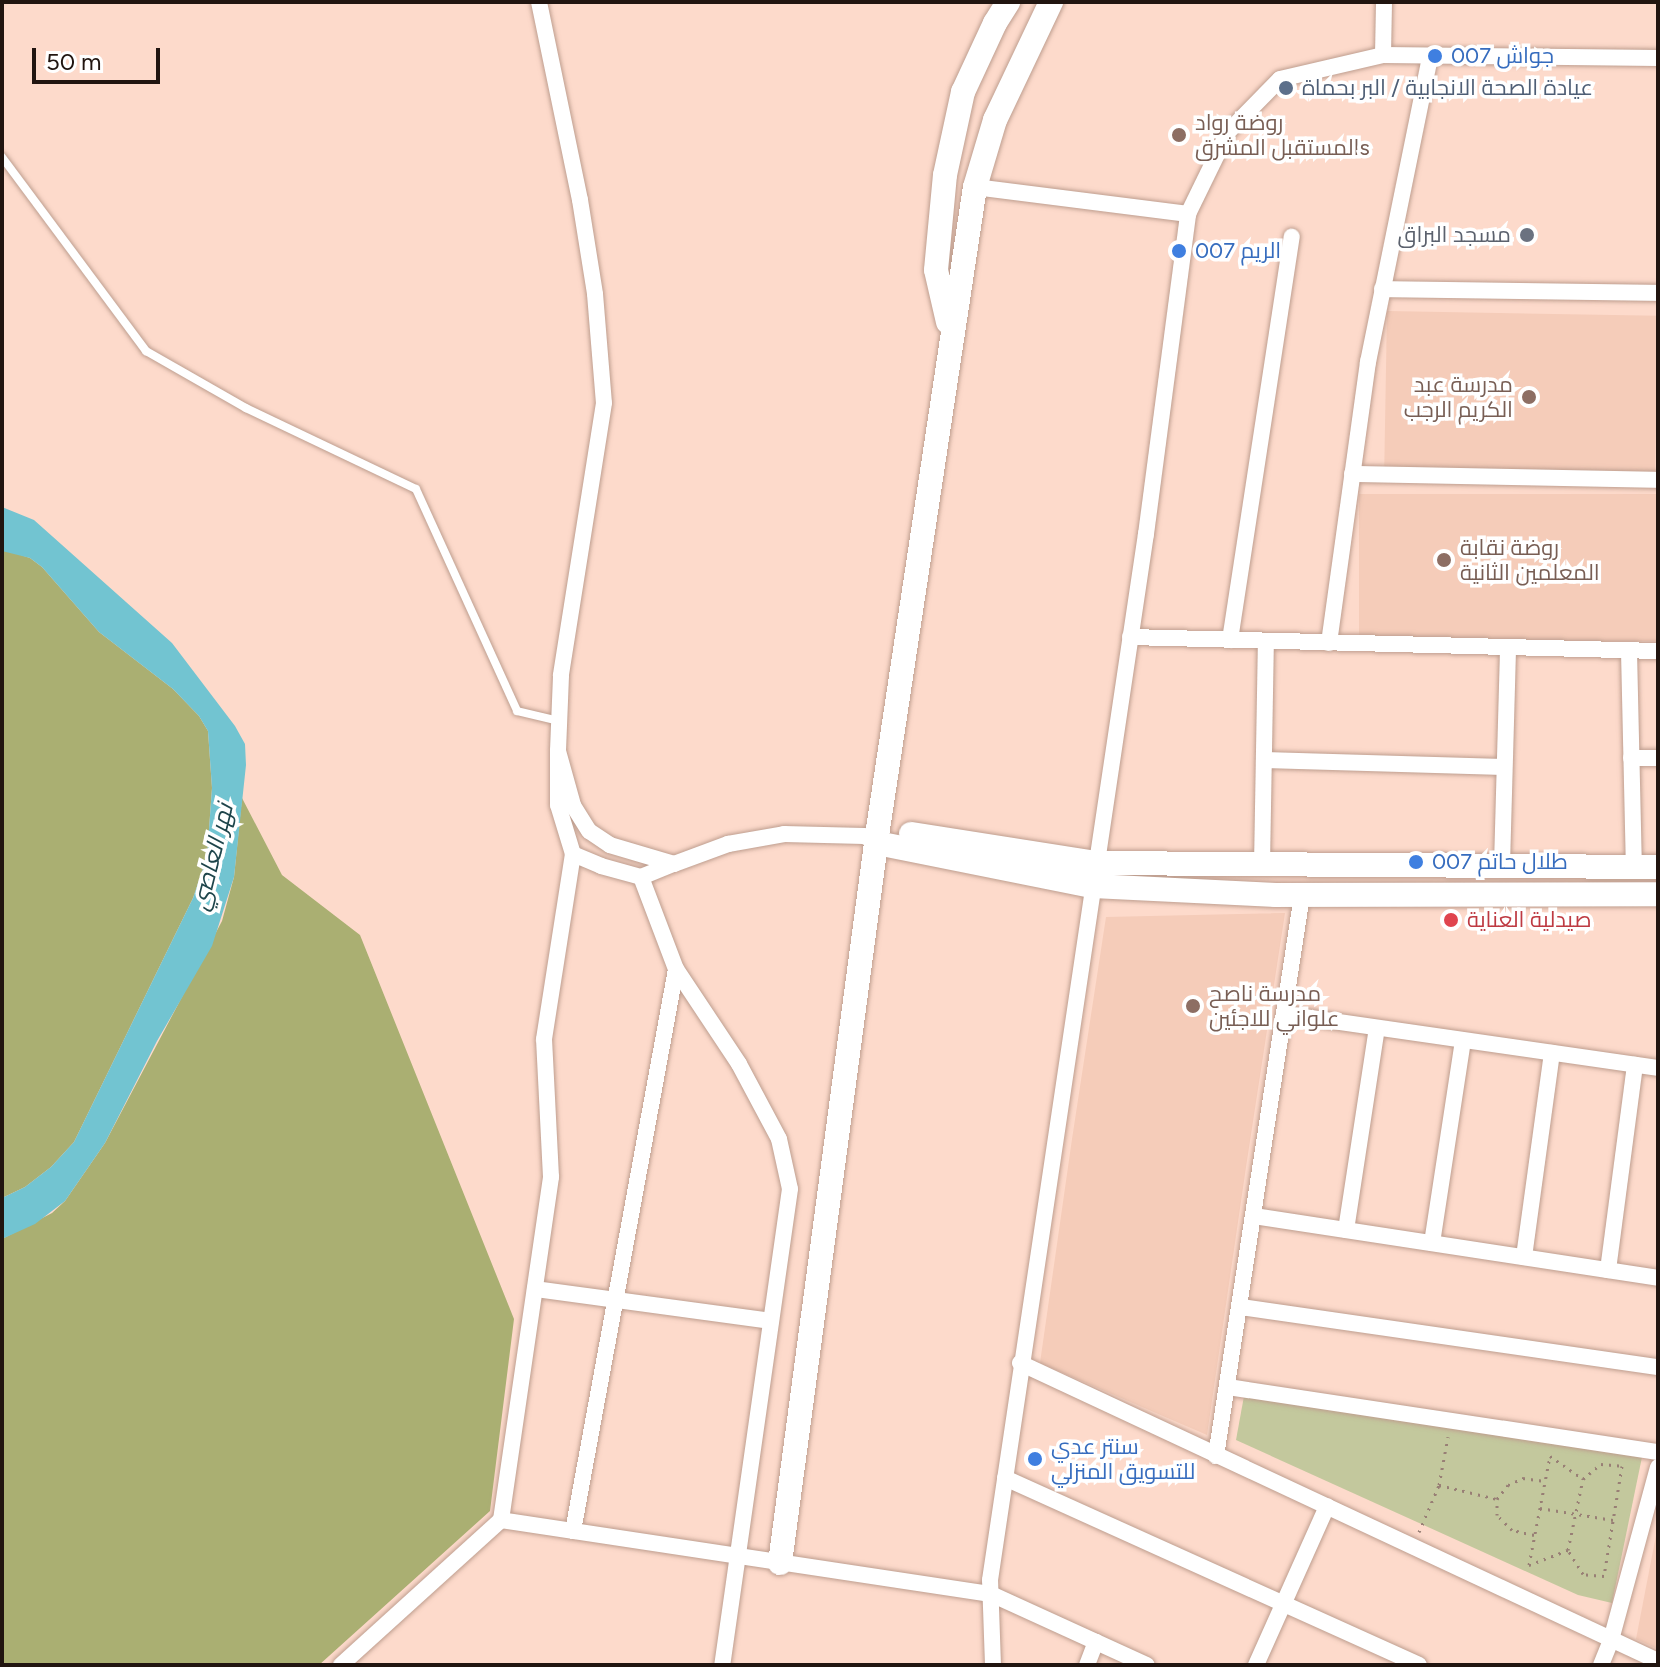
<!DOCTYPE html>
<html>
<head>
<meta charset="utf-8">
<style>
  body { margin:0 }
  #map { position:relative; width:1660px; height:1667px; overflow:hidden; background:#fddacb; font-family:Figtree,Cairo,sans-serif }
  div>[style] { position:absolute }
  .built>* { inset:0; background:#f5ccb9; transform-origin:0 0 }
  .green>* { inset:0; background:#c3c89d }
  .forest>* { inset:0; background:#aaaf72 }
  .water>* { inset:0; background:#72c4d1 }
  .path>* { height:3px; margin-top:-1.5px; transform-origin:0; background:repeating-linear-gradient(90deg,#987f75 0 2px,transparent 0 8px) }
  .roads { filter:drop-shadow(0 0 2px #be9e8f) drop-shadow(0 0 2px #be9e8f) }
  .lane>* { height:8px; margin:-4px; padding:0 4px; transform-origin:4px; border-radius:4px; background:#fff }
  .street>* { height:16px; margin:-8px; padding:0 8px; transform-origin:8px; border-radius:8px; background:#fff }
  .secondary>* { height:24px; margin:-12px; padding:0 12px; transform-origin:12px; border-radius:12px; background:#fff }
  .dots>* { width:22px; height:22px; translate:-50% -50%; box-sizing:border-box; border:4px solid #fff; border-radius:50% }
  span { translate:-50% -50%; white-space:nowrap; text-align:center; line-height:1.15; -webkit-text-stroke:7px #fff; paint-order:stroke }
  .shop-label { font-size:22px; color:#366cbe }
  .left { translate:0 -50%; text-align:left }
  .service-label { font-size:22px; color:#4e5e75 }
  .education-label { font-size:22px; color:#785e54 }
  .right { translate:-100% -50%; text-align:right }
  .worship-label { font-size:22px; color:#5b616d }
  .health-label { font-size:22px; color:#be3a42 }
  .water-label { font-size:24px; color:#1e454b; font-style:italic }
  .frame { position:absolute; inset:0; border:4px solid #211510; pointer-events:none }
  .scale { position:absolute; left:32px; top:48px; width:128px; height:36px; box-sizing:border-box; border:4px solid #211510; border-top:0; padding-left:10px; font-size:24px; line-height:28px; white-space:nowrap; color:#211510; -webkit-text-stroke:6px #fff; paint-order:stroke }
</style>
</head>
<body>
<div id="map">
  <div class="built">
    <i style="left:1387px;top:311px;width:271px;height:157px;rotate:1deg"></i>
    <i style="left:1658px;top:494px;width:147px;height:299px;rotate:90deg"></i>
    <i style="clip-path:polygon(1285px 913px,1246px 1167px,1207px 1435px,1040px 1363px,1072px 1139px,1106px 917px)"></i>
    <i style="clip-path:polygon(1658px 1525px,1658px 1649px,1636px 1639px)"></i>
  </div>
  <div class="green">
    <i style="clip-path:polygon(1244px 1396px,1642px 1457px,1612px 1603px,1578px 1595px,1236px 1440px)"></i>
  </div>
  <div class="forest">
    <i style="clip-path:polygon(6px 550px,30px 558px,42px 567px,99px 632px,173px 689px,199px 716px,208px 731px,212px 788px,207px 857px,193px 898px,74px 1142px,51px 1167px,25px 1187px,2px 1198px,2px 551px)"></i>
    <i style="clip-path:polygon(242px 798px,282px 875px,360px 935px,514px 1319px,490px 1511px,319px 1665px,2px 1665px,2px 1239px,52px 1213px,65px 1201px,105px 1143px,222px 921px,234px 877px)"></i>
  </div>
  <div class="water">
    <i style="clip-path:polygon(2px 507px,34px 520px,172px 643px,235px 726px,245px 744px,246px 765px,234px 877px,212px 946px,157px 1041px,105px 1143px,65px 1201px,35px 1224px,2px 1239px,2px 1198px,25px 1187px,51px 1167px,74px 1142px,193px 898px,207px 857px,212px 788px,208px 731px,199px 716px,173px 689px,99px 632px,42px 567px,30px 558px,2px 551px)"></i>
  </div>
  <div class="path">
    <i style="left:1550px;top:1456px;width:40px;rotate:34.9deg"></i>
    <i style="left:1583px;top:1479px;width:23px;rotate:-40deg"></i>
    <i style="left:1601px;top:1464px;width:21px;rotate:5deg"></i>
    <i style="left:1622px;top:1466px;width:111px;rotate:99.3deg"></i>
    <i style="left:1604px;top:1576px;width:21px;rotate:-175deg"></i>
    <i style="left:1583px;top:1574px;width:28px;rotate:-122deg"></i>
    <i style="left:1568px;top:1550px;width:42px;rotate:159deg"></i>
    <i style="left:1529px;top:1565px;width:111px;rotate:-79.1deg"></i>
    <i style="left:1439px;top:1485px;width:60px;rotate:13.6deg"></i>
    <i style="left:1540px;top:1508px;width:74px;rotate:9.3deg"></i>
    <i style="left:1419px;top:1532px;width:51px;rotate:-66.9deg"></i>
    <i style="left:1439px;top:1485px;width:49px;rotate:-79.4deg"></i>
    <i style="left:1534px;top:1535px;width:23px;rotate:-167deg"></i>
    <i style="left:1512px;top:1530px;width:21px;rotate:-135deg"></i>
    <i style="left:1497px;top:1515px;width:16px;rotate:-90deg"></i>
    <i style="left:1497px;top:1499px;width:18px;rotate:-52deg"></i>
    <i style="left:1508px;top:1485px;width:17px;rotate:-25deg"></i>
    <i style="left:1523px;top:1478px;width:22px;rotate:8deg"></i>
    <i style="left:1568px;top:1550px;width:73px;rotate:-78.1deg"></i>
  </div>
  <div class="roads">
    <div class="lane">
      <i style="left:2px;top:157px;width:242px;rotate:53.4deg"></i>
      <i style="left:146px;top:351px;width:115px;rotate:29.7deg"></i>
      <i style="left:246px;top:408px;width:188px;rotate:25.5deg"></i>
      <i style="left:416px;top:489px;width:244px;rotate:65.5deg"></i>
      <i style="left:517px;top:711px;width:43px;rotate:13.4deg"></i>
    </div>
    <div class="street">
      <i style="left:539px;top:2px;width:202px;rotate:78.3deg"></i>
      <i style="left:580px;top:200px;width:95px;rotate:80.9deg"></i>
      <i style="left:595px;top:294px;width:109px;rotate:85.3deg"></i>
      <i style="left:604px;top:403px;width:276px;rotate:99deg"></i>
      <i style="left:561px;top:676px;width:75px;rotate:92.3deg"></i>
      <i style="left:558px;top:751px;width:54px;rotate:90deg"></i>
      <i style="left:558px;top:805px;width:51px;rotate:73deg"></i>
      <i style="left:573px;top:854px;width:30px;rotate:23deg"></i>
      <i style="left:601px;top:866px;width:41px;rotate:15.4deg"></i>
      <i style="left:641px;top:877px;width:35px;rotate:-22deg"></i>
      <i style="left:674px;top:864px;width:67px;rotate:-163.5deg"></i>
      <i style="left:610px;top:845px;width:25px;rotate:-146deg"></i>
      <i style="left:589px;top:831px;width:31px;rotate:-122deg"></i>
      <i style="left:573px;top:805px;width:56px;rotate:-105.5deg"></i>
      <i style="left:1383px;top:55px;width:53px;rotate:-88.9deg"></i>
      <i style="left:975px;top:187px;width:215px;rotate:7.2deg"></i>
      <i style="left:1382px;top:289px;width:276px;rotate:0.8deg"></i>
      <i style="left:1352px;top:474px;width:306px;rotate:1.1deg"></i>
      <i style="left:1130px;top:637px;width:528px;rotate:1.52deg"></i>
      <i style="left:1230px;top:640px;width:408px;rotate:-81.3deg"></i>
      <i style="left:1329px;top:643px;width:284px;rotate:-82.1deg"></i>
      <i style="left:1368px;top:362px;width:310px;rotate:-78.5deg"></i>
      <i style="left:1629px;top:651px;width:215px;rotate:88.7deg"></i>
      <i style="left:1631px;top:758px;width:27px"></i>
      <i style="left:1264px;top:760px;width:240px;rotate:1.7deg"></i>
      <i style="left:674px;top:864px;width:58px;rotate:-20.3deg"></i>
      <i style="left:728px;top:844px;width:57px;rotate:-10.1deg"></i>
      <i style="left:784px;top:834px;width:80px;rotate:1.4deg"></i>
      <i style="left:864px;top:836px;width:15px;rotate:28deg"></i>
      <i style="left:1262px;top:865px;width:224px;rotate:-89deg"></i>
      <i style="left:1502px;top:865px;width:217px;rotate:-88.4deg"></i>
      <i style="left:641px;top:877px;width:98px;rotate:69.2deg"></i>
      <i style="left:676px;top:969px;width:114px;rotate:56.4deg"></i>
      <i style="left:739px;top:1064px;width:85px;rotate:61.9deg"></i>
      <i style="left:779px;top:1139px;width:51px;rotate:77.6deg"></i>
      <i style="left:790px;top:1189px;width:481px;rotate:98.1deg"></i>
      <i style="left:1284px;top:1014px;width:378px;rotate:8.2deg"></i>
      <i style="left:1254px;top:1216px;width:409px;rotate:8.7deg"></i>
      <i style="left:1346px;top:1230px;width:204px;rotate:-81.3deg"></i>
      <i style="left:1432px;top:1243px;width:205px;rotate:-81.3deg"></i>
      <i style="left:1524px;top:1257px;width:206px;rotate:-82.2deg"></i>
      <i style="left:1608px;top:1270px;width:207px;rotate:-82.5deg"></i>
      <i style="left:535px;top:1289px;width:238px;rotate:7.7deg"></i>
      <i style="left:1241px;top:1307px;width:421px;rotate:8.2deg"></i>
      <i style="left:1020px;top:1363px;width:704px;rotate:25.04deg"></i>
      <i style="left:1228px;top:1387px;width:435px;rotate:8.6deg"></i>
      <i style="left:1216px;top:1456px;width:568px;rotate:-81.28deg"></i>
      <i style="left:1005px;top:1478px;width:454px;rotate:24.3deg"></i>
      <i style="left:501px;top:1520px;width:496px;rotate:8.6deg"></i>
      <i style="left:991px;top:1594px;width:171px;rotate:24.5deg"></i>
      <i style="left:573px;top:1531px;width:571px;rotate:-79.61deg"></i>
      <i style="left:341px;top:1665px;width:216px;rotate:-42.2deg"></i>
      <i style="left:501px;top:1520px;width:347px;rotate:-81.7deg"></i>
      <i style="left:551px;top:1177px;width:138px;rotate:-92.9deg"></i>
      <i style="left:544px;top:1039px;width:187px;rotate:-81.1deg"></i>
      <i style="left:993px;top:1665px;width:85px;rotate:-92deg"></i>
      <i style="left:990px;top:1580px;width:1058px;rotate:-81.52deg"></i>
      <i style="left:1146px;top:534px;width:323px;rotate:-82.5deg"></i>
      <i style="left:1188px;top:214px;width:91px;rotate:-64deg"></i>
      <i style="left:1228px;top:132px;width:74px;rotate:-45.5deg"></i>
      <i style="left:1280px;top:79px;width:106px;rotate:-13.1deg"></i>
      <i style="left:1383px;top:55px;width:275px;rotate:0.6deg"></i>
      <i style="left:1087px;top:1665px;width:25px;rotate:-69deg"></i>
      <i style="left:1256px;top:1665px;width:174px;rotate:-65.9deg"></i>
      <i style="left:1601px;top:1665px;width:27px;rotate:-68deg"></i>
      <i style="left:1611px;top:1640px;width:179px;rotate:-74.8deg"></i>
    </div>
    <div class="secondary">
      <i style="left:948px;top:322px;width:53px;rotate:-103deg"></i>
      <i style="left:936px;top:270px;width:95px;rotate:-84.6deg"></i>
      <i style="left:945px;top:175px;width:85px;rotate:-77.8deg"></i>
      <i style="left:963px;top:92px;width:76px;rotate:-65.1deg"></i>
      <i style="left:995px;top:23px;width:25px;rotate:-58deg"></i>
      <i style="left:911px;top:834px;width:187px;rotate:8.9deg"></i>
      <i style="left:1096px;top:863px;width:562px;rotate:0.41deg"></i>
      <i style="left:877px;top:843px;width:220px;rotate:11.3deg"></i>
      <i style="left:1093px;top:886px;width:183px;rotate:2.8deg"></i>
      <i style="left:1276px;top:895px;width:382px;rotate:-0.1deg"></i>
      <i style="left:780px;top:1563px;width:741px;rotate:-82.4deg"></i>
      <i style="left:878px;top:829px;width:649px;rotate:-81.41deg"></i>
      <i style="left:975px;top:187px;width:70px;rotate:-73.4deg"></i>
      <i style="left:995px;top:120px;width:131px;rotate:-64.6deg"></i>
    </div>
  </div>
  <div class="dots">
    <i style="left:1435px;top:56px;background:#3f7fe0"></i>
    <i style="left:1286px;top:88px;background:#5c6f8a"></i>
    <i style="left:1179px;top:135px;background:#8d6e63"></i>
    <i style="left:1527px;top:235px;background:#6b7280"></i>
    <i style="left:1179px;top:251px;background:#3f7fe0"></i>
    <i style="left:1529px;top:397px;background:#8d6e63"></i>
    <i style="left:1444px;top:560px;background:#8d6e63"></i>
    <i style="left:1416px;top:862px;background:#3f7fe0"></i>
    <i style="left:1451px;top:920px;background:#e0444e"></i>
    <i style="left:1193px;top:1006px;background:#8d6e63"></i>
    <i style="left:1035px;top:1459px;background:#3f7fe0"></i>
  </div>
  <div class="shop-label">
    <span class="left" style="left:1451px;top:56px">جواش 007</span>
    <span class="left" style="left:1195px;top:251px">الريم 007</span>
    <span class="left" style="left:1432px;top:862px">طلال حاتم 007</span>
    <span class="left" style="left:1051px;top:1459px">سنتر عدي<br>للتسويق المنزلي</span>
  </div>
  <div class="service-label">
    <span class="left" style="left:1302px;top:88px">عيادة الصحة الانجابية / البر بحماة</span>
  </div>
  <div class="education-label">
    <span class="left" style="left:1195px;top:135px">روضة رواد<br>المستقبل المشرقs</span>
    <span class="right" style="left:1513px;top:397px">مدرسة عبد<br>الكريم الرجب</span>
    <span class="left" style="left:1460px;top:560px">روضة نقابة<br>المعلمين الثانية</span>
    <span class="left" style="left:1209px;top:1006px">مدرسة ناصح<br>علواني للاجئين</span>
  </div>
  <div class="worship-label">
    <span class="right" style="left:1511px;top:235px">مسجد البراق</span>
  </div>
  <div class="health-label">
    <span class="left" style="left:1467px;top:920px">صيدلية العناية</span>
  </div>
  <div class="water-label">
    <span style="left:212px;top:857px;rotate:-76deg">نهر العاصي</span>
  </div>
  <div class="frame"></div>
  <div class="scale">50 m</div>
</div>
</body>
</html>
